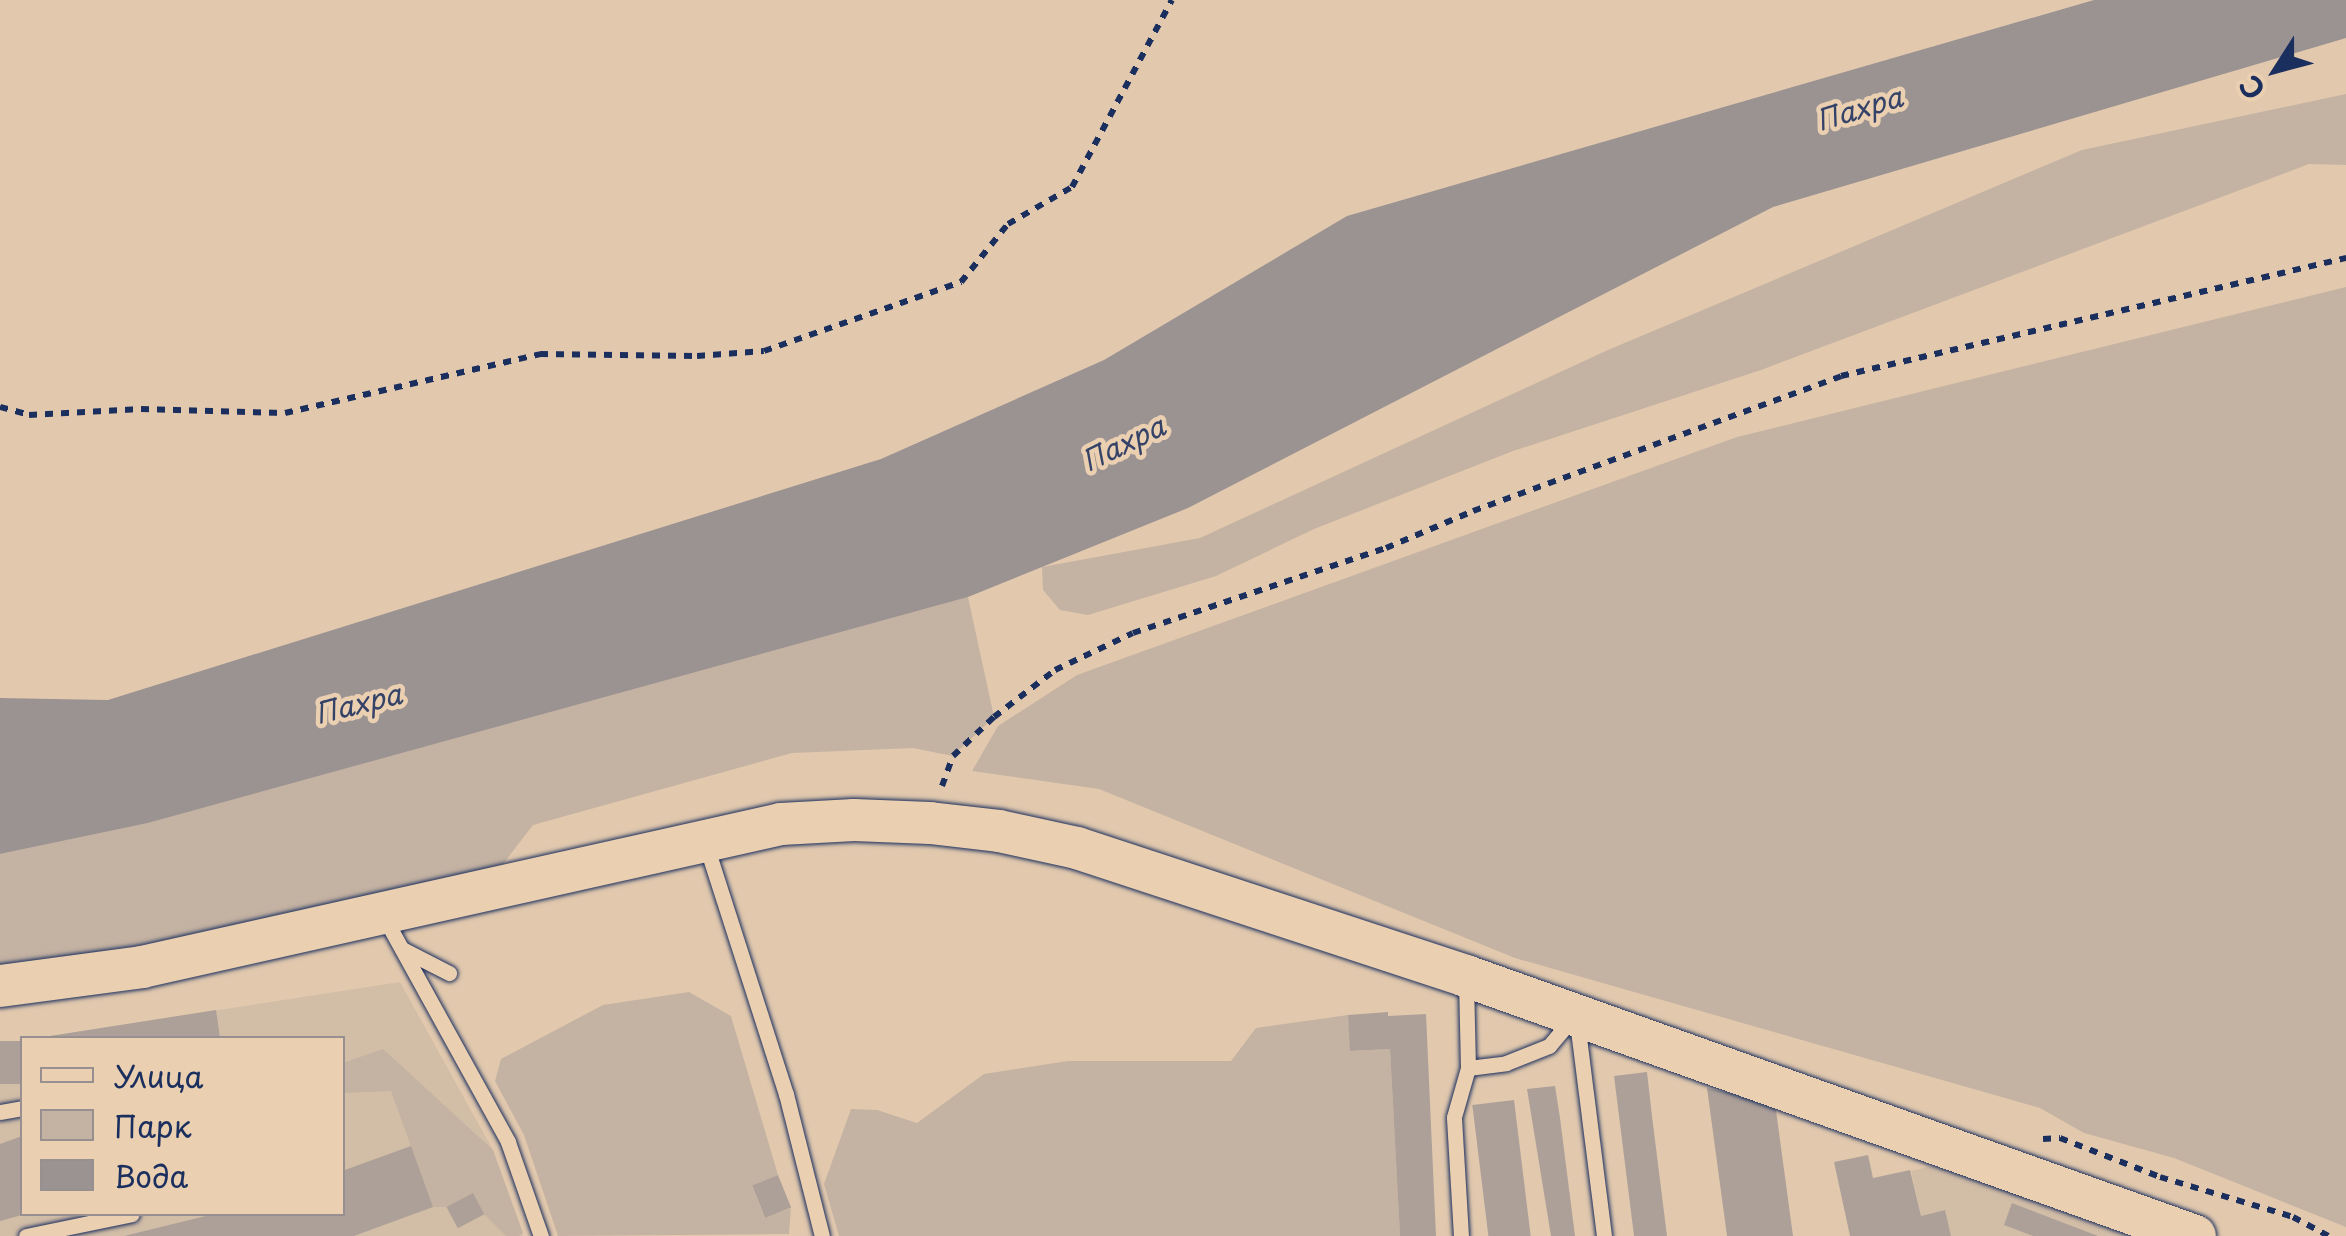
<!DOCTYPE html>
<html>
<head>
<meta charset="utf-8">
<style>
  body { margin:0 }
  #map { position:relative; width:2346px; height:1236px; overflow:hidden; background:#e2c9ae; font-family:"Playpen Sans",sans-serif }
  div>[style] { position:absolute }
  .built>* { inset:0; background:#d2bda7 }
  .green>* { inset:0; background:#c4b2a2 }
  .water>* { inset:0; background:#9b9292 }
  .building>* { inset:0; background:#ada098; transform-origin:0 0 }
  .path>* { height:6px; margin-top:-3px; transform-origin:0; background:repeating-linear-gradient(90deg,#1b2f5e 0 8px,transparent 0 16px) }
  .roads { filter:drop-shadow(0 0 2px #1b2f5e) drop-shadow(0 0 2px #1b2f5e) }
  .lane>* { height:15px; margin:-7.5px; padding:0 7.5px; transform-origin:7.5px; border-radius:7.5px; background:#eacfb1 }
  .secondary>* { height:42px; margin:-21px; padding:0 21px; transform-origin:21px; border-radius:21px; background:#eacfb1 }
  span { translate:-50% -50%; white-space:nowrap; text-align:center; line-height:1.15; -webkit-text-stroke:9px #eacfb1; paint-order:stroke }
  .water-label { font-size:28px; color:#354368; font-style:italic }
  .legend { position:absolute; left:20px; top:1036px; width:325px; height:180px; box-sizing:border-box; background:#eacfb1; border:2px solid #978f90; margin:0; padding:12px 18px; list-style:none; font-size:30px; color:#1b2f5e }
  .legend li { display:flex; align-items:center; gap:20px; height:50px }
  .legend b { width:50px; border:2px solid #978f90 }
  .north { position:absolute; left:2226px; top:20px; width:100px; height:100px; -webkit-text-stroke:8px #eacfb1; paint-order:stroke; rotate:234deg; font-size:28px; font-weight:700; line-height:40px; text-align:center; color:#1b2f5e }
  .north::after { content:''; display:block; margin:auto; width:35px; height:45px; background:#1b2f5e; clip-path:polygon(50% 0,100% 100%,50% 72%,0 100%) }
</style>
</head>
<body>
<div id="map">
  <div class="built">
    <i style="clip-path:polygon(400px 982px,493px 1150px,523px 1236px,0 1236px,0 1045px,22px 1041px,22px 1214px,342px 1214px,342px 1038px,38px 1038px)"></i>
    <i style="clip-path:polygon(1945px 1163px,2195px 1236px,1951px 1236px,1945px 1211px,1921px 1216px,1911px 1171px)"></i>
  </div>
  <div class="green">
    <i style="clip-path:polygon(2346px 94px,2346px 165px,2309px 164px,1761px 370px,1513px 451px,1314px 529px,1216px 576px,1088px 615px,1060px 610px,1043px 590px,1042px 567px,1200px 538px,1608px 350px,2082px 150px)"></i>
    <i style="clip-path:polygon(2346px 287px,2346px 1227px,2174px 1158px,2084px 1133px,2040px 1108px,1515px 958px,1099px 789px,972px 771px,998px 726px,1077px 675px,1737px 437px)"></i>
    <i style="clip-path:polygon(968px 597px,994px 717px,953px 756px,913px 748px,792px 753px,533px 825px,483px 890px,0 986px,0 854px,148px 823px)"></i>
    <i style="clip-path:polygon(689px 992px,731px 1016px,778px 1175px,752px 1186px,765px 1218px,791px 1208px,789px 1234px,558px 1236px,524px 1135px,495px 1081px,501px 1059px,603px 1005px)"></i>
    <i style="clip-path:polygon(1348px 1015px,1351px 1051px,1390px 1049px,1400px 1236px,839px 1236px,824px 1184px,851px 1109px,877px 1110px,917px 1123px,984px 1074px,1068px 1061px,1231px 1061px,1256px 1028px)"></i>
    <i style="clip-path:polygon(383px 1049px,493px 1150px,523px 1233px,519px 1236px,506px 1236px,484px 1214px,473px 1194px,446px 1207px,433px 1207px,391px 1091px,343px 1093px,343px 1063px)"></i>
  </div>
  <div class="water">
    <i style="clip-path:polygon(2094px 0,2346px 0,2346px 38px,1773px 207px,1188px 508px,968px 597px,148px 823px,0 854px,0 698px,108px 700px,881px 459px,1104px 360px,1347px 216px)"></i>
  </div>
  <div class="building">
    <i style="clip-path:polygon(216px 1010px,220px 1038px,50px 1038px,50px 1036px)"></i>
    <i style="clip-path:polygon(1388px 1012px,1388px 1016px,1426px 1014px,1436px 1236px,1400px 1236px,1390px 1049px,1350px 1051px,1348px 1015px)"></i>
    <i style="left:22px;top:1041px;width:43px;height:22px;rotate:90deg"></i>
    <i style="clip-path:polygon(1647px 1072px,1652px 1116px,1667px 1236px,1634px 1236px,1614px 1076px)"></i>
    <i style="clip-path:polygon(1555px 1086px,1560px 1118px,1575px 1236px,1551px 1236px,1527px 1089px)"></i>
    <i style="clip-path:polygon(1707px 1088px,1775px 1103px,1793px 1236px,1727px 1236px)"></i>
    <i style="left:1514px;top:1100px;width:137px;height:42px;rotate:83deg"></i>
    <i style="clip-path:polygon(22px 1136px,22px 1215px,0 1221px,0 1144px)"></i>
    <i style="clip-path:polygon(411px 1146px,433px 1207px,354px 1236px,124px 1236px,214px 1214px,342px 1214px,342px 1171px)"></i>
    <i style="clip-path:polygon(1868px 1155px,1873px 1178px,1910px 1170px,1921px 1216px,1945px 1210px,1951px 1236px,1850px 1236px,1834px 1162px)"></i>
    <i style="left:778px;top:1175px;width:35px;height:28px;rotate:68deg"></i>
    <i style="left:473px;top:1193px;width:24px;height:30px;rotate:62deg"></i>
    <i style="clip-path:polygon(2012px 1203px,2098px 1236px,2033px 1236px,2004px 1225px)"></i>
  </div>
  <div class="path">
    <i style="left:0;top:407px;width:30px;rotate:15deg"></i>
    <i style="left:29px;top:415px;width:112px;rotate:-3.1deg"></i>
    <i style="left:141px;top:409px;width:144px;rotate:1.6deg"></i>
    <i style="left:285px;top:413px;width:262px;rotate:-13deg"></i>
    <i style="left:540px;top:354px;width:157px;rotate:0.7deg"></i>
    <i style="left:697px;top:356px;width:67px;rotate:-4.3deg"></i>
    <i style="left:764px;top:351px;width:209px;rotate:-19.3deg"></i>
    <i style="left:961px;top:282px;width:75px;rotate:-51deg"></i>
    <i style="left:1008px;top:224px;width:74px;rotate:-30deg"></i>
    <i style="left:1072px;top:187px;width:212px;rotate:-61.9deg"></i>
    <i style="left:942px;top:786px;width:32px;rotate:-70deg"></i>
    <i style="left:953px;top:756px;width:57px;rotate:-43.6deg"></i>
    <i style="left:994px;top:717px;width:77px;rotate:-37.6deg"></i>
    <i style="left:1055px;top:670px;width:86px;rotate:-25.4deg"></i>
    <i style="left:1133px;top:633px;width:267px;rotate:-18.6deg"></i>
    <i style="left:1386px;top:548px;width:95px;rotate:-23deg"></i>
    <i style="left:1473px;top:511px;width:392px;rotate:-20.1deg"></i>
    <i style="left:1841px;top:376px;width:519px;rotate:-13.15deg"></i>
    <i style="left:2043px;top:1139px;width:17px;rotate:-3deg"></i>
    <i style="left:2060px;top:1138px;width:107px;rotate:21.3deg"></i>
    <i style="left:2160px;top:1177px;width:139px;rotate:16.7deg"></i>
    <i style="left:2293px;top:1217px;width:40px;rotate:28deg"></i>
  </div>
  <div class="roads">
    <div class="lane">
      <i style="left:705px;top:842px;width:265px;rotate:72.2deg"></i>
      <i style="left:786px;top:1094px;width:146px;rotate:75.8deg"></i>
      <i style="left:384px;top:917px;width:257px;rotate:61.1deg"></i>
      <i style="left:508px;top:1142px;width:100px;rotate:70.7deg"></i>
      <i style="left:402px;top:949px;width:53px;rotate:27.1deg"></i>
      <i style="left:1577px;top:1022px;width:216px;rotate:82.8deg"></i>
      <i style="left:1468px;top:1068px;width:38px;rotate:-7deg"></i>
      <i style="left:1506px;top:1063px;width:46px;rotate:-21.6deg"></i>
      <i style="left:1549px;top:1046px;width:38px;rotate:-50deg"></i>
      <i style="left:0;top:1112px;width:22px;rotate:-10deg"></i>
      <i style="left:26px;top:1236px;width:108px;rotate:-11.7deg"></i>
      <i style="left:1461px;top:1236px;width:119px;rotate:-93.4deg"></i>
      <i style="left:1454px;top:1117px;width:51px;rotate:-74.1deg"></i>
      <i style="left:1468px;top:1068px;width:88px;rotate:-91.3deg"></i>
    </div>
    <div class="secondary">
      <i style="left:0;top:986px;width:143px;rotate:-7.6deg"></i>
      <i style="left:142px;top:967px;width:655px;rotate:-12.61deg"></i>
      <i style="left:781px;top:824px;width:73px;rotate:-3.1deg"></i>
      <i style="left:854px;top:820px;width:76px;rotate:2.3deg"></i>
      <i style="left:930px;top:823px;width:69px;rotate:6.6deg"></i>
      <i style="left:999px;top:831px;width:80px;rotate:12.3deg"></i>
      <i style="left:1077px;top:848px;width:410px;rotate:18.2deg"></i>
      <i style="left:1466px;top:976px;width:774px;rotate:19.63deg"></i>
    </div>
  </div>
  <div class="water-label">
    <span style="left:1859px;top:108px;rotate:-17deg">Пахра</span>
    <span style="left:1123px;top:443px;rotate:-26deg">Пахра</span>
    <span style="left:358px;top:703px;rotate:-14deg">Пахра</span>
  </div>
  <ul class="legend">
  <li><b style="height:12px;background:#eacfb1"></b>Улица</li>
  <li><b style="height:28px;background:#c4b2a2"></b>Парк</li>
  <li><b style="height:28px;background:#9b9292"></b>Вода</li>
  </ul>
  <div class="north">С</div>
</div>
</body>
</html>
